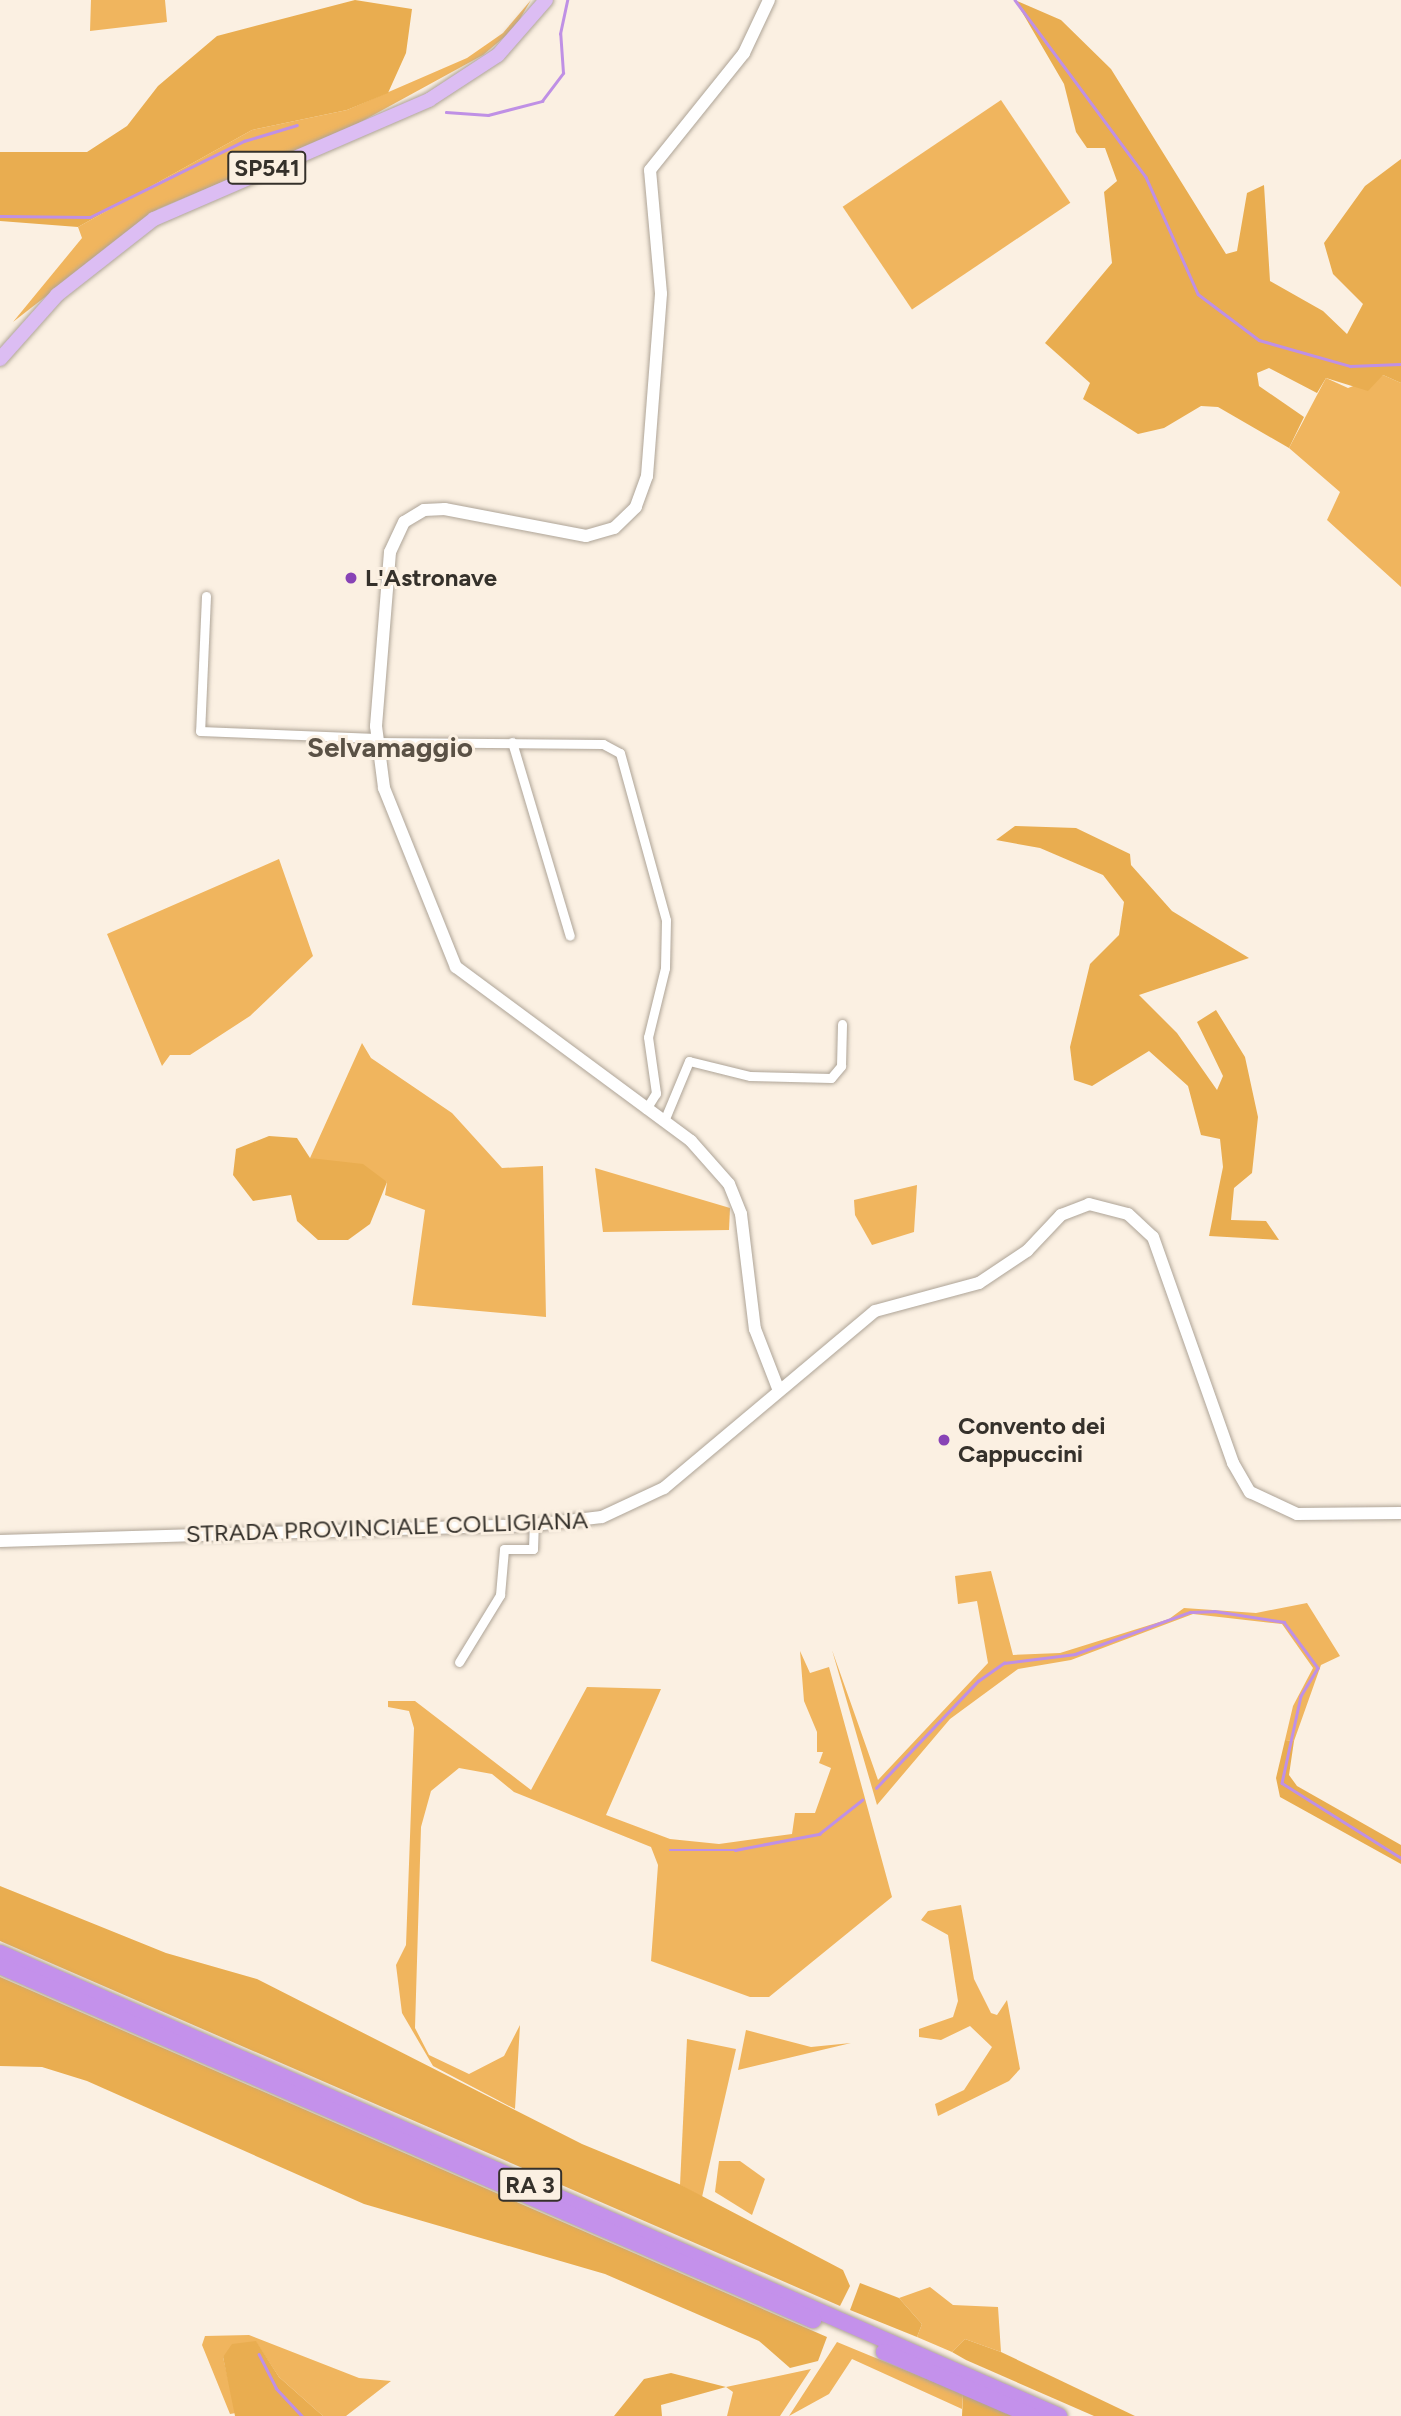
<!DOCTYPE html>
<html>
<head>
<meta charset="utf-8">
<style>
  body { margin:0 }
  #map { position:relative; width:1401px; height:2416px; overflow:hidden; background:#fbf0e2; font-family:Figtree,sans-serif }
  div>[style] { position:absolute }
  .green>* { inset:0; background:#f0b55e; transform-origin:0 0 }
  .forest>* { inset:0; background:#e9ad50 }
  .stream>* { height:2.5px; margin:-1.25px; padding:0 1.25px; transform-origin:1.25px; border-radius:1.25px; background:#bf90e5 }
  .roads { filter:drop-shadow(0 0 2px #aea497) drop-shadow(0 0 2px #aea497) }
  .street>* { height:9px; margin:-4.5px; padding:0 4.5px; transform-origin:4.5px; border-radius:4.5px; background:#fff }
  .secondary>* { height:12px; margin:-6px; padding:0 6px; transform-origin:6px; border-radius:6px; background:#fff }
  .primary>* { height:14px; margin:-7px; padding:0 7px; transform-origin:7px; border-radius:7px; background:#dcbdf3 }
  .highway>* { height:16px; margin:-8px; padding:0 8px; transform-origin:8px; border-radius:8px; background:#c491eb }
  .dots>* { width:19px; height:19px; translate:-50% -50%; box-sizing:border-box; border:4px solid #fbf0e2; border-radius:50% }
  span { translate:-50% -50%; white-space:nowrap; text-align:center; line-height:1.15; -webkit-text-stroke:6px #fbf0e2; paint-order:stroke }
  .shield-label span { padding:2px 5px; background:#fbf0e2; border:2px solid; border-radius:5px; -webkit-text-stroke-width:0 }
  .shield-label { font-size:23px; color:#35312b; font-weight:700 }
  .poi-label { font-size:24px; color:#35312b; font-weight:700 }
  .left { translate:0 -50%; text-align:left }
  .street-label { font-size:24px; color:#35312b }
  .quarter-label { font-size:28px; color:#5a5145; font-weight:700 }
</style>
</head>
<body>
<div id="map">
  <div class="green">
    <i style="clip-path:polygon(91px 0,165px 0,167px 22px,90px 31px)"></i>
    <i style="clip-path:polygon(531px 0,514px 29px,483px 55px,346px 130px,158px 209px,13px 322px,82px 238px,78px 227px,252px 130px,347px 110px,467px 58px,503px 33px)"></i>
    <i style="left:1001px;top:100px;width:124px;height:191px;rotate:56deg"></i>
    <i style="clip-path:polygon(1383px 375px,1401px 383px,1401px 587px,1327px 520px,1340px 492px,1289px 448px,1326px 378px,1348px 388px)"></i>
    <i style="clip-path:polygon(279px 859px,313px 956px,250px 1016px,190px 1055px,170px 1055px,162px 1066px,107px 934px)"></i>
    <i style="clip-path:polygon(362px 1043px,371px 1058px,452px 1113px,502px 1168px,543px 1166px,546px 1317px,412px 1305px,425px 1210px,385px 1195px,387px 1182px,310px 1158px)"></i>
    <i style="clip-path:polygon(595px 1168px,730px 1208px,729px 1230px,603px 1232px)"></i>
    <i style="clip-path:polygon(917px 1185px,914px 1232px,872px 1245px,855px 1215px,854px 1200px)"></i>
    <i style="clip-path:polygon(991px 1571px,1013px 1655px,1060px 1653px,1169px 1619px,1184px 1608px,1256px 1613px,1307px 1603px,1340px 1656px,1321px 1665px,1294px 1741px,1285px 1740px,1293px 1706px,1313px 1668px,1282px 1624px,1193px 1614px,1071px 1660px,1018px 1669px,950px 1719px,877px 1805px,832px 1650px,878px 1780px,988px 1663px,977px 1601px,958px 1604px,955px 1576px)"></i>
    <i style="clip-path:polygon(800px 1651px,810px 1673px,829px 1667px,892px 1897px,769px 1997px,750px 1997px,651px 1961px,658px 1865px,651px 1847px,514px 1792px,492px 1774px,459px 1768px,431px 1791px,421px 1827px,415px 2028px,429px 2055px,469px 2074px,504px 2056px,520px 2025px,515px 2109px,433px 2066px,402px 2013px,396px 1965px,406px 1945px,414px 1728px,409px 1711px,388px 1707px,388px 1701px,415px 1701px,531px 1790px,587px 1687px,661px 1689px,606px 1815px,670px 1839px,719px 1844px,792px 1834px,795px 1813px,815px 1813px,831px 1768px,819px 1763px,823px 1752px,817px 1752px,817px 1732px,804px 1701px)"></i>
    <i style="clip-path:polygon(961px 1905px,974px 1979px,991px 2013px,997px 2015px,1007px 2000px,1020px 2069px,1009px 2081px,938px 2116px,935px 2104px,964px 2090px,992px 2047px,970px 2026px,941px 2040px,919px 2037px,919px 2029px,953px 2017px,958px 2001px,948px 1935px,921px 1920px,928px 1911px)"></i>
    <i style="clip-path:polygon(746px 2030px,811px 2047px,851px 2043px,738px 2070px)"></i>
    <i style="clip-path:polygon(687px 2039px,736px 2049px,702px 2197px,680px 2185px)"></i>
    <i style="clip-path:polygon(719px 2161px,740px 2161px,765px 2179px,752px 2215px,715px 2192px)"></i>
    <i style="clip-path:polygon(930px 2287px,953px 2305px,998px 2307px,1001px 2352px,965px 2339px,952px 2352px,917px 2337px,922px 2324px,899px 2298px)"></i>
    <i style="clip-path:polygon(249px 2335px,359px 2378px,391px 2381px,346px 2416px,323px 2416px,279px 2377px,256px 2342px,223px 2357px,236px 2413px,230px 2414px,202px 2345px,205px 2336px)"></i>
    <i style="clip-path:polygon(837px 2342px,963px 2394px,962px 2409px,852px 2359px,829px 2394px,789px 2416px)"></i>
    <i style="clip-path:polygon(811px 2369px,780px 2416px,727px 2416px,733px 2392px,726px 2387px)"></i>
  </div>
  <div class="forest">
    <i style="clip-path:polygon(355px 0,412px 9px,406px 53px,388px 93px,347px 110px,252px 130px,78px 227px,0 221px,0 152px,87px 152px,127px 126px,158px 86px,217px 36px)"></i>
    <i style="clip-path:polygon(1015px 0,1061px 20px,1111px 69px,1226px 254px,1237px 251px,1247px 193px,1264px 185px,1270px 281px,1323px 311px,1347px 334px,1363px 304px,1333px 274px,1324px 243px,1365px 186px,1401px 159px,1401px 383px,1383px 375px,1368px 391px,1326px 378px,1317px 393px,1269px 368px,1257px 373px,1259px 386px,1304px 417px,1289px 448px,1218px 407px,1201px 406px,1164px 428px,1138px 434px,1083px 399px,1090px 383px,1045px 343px,1112px 263px,1104px 192px,1117px 181px,1105px 148px,1087px 148px,1076px 132px,1064px 84px)"></i>
    <i style="clip-path:polygon(1015px 826px,1076px 828px,1130px 854px,1131px 865px,1172px 911px,1249px 958px,1139px 995px,1177px 1033px,1217px 1090px,1223px 1076px,1197px 1022px,1216px 1010px,1245px 1057px,1258px 1117px,1252px 1173px,1234px 1188px,1231px 1220px,1266px 1221px,1279px 1240px,1209px 1236px,1223px 1167px,1220px 1139px,1201px 1135px,1188px 1086px,1149px 1051px,1092px 1086px,1074px 1080px,1070px 1047px,1090px 964px,1119px 935px,1124px 902px,1103px 875px,1040px 848px,996px 840px)"></i>
    <i style="clip-path:polygon(269px 1136px,297px 1138px,310px 1158px,363px 1164px,387px 1182px,370px 1224px,348px 1240px,318px 1240px,297px 1221px,291px 1195px,253px 1201px,233px 1175px,236px 1149px)"></i>
    <i style="clip-path:polygon(1285px 1740px,1294px 1741px,1289px 1775px,1297px 1786px,1401px 1845px,1401px 1864px,1280px 1797px,1276px 1778px)"></i>
    <i style="clip-path:polygon(0 1886px,166px 1953px,257px 1979px,582px 2144px,679px 2184px,843px 2270px,850px 2286px,840px 2306px,0 1941px)"></i>
    <i style="clip-path:polygon(0 1977px,827px 2337px,818px 2361px,790px 2368px,759px 2341px,605px 2274px,364px 2204px,87px 2081px,42px 2067px,0 2066px)"></i>
    <i style="clip-path:polygon(860px 2283px,899px 2298px,922px 2324px,917px 2337px,850px 2310px)"></i>
    <i style="clip-path:polygon(965px 2339px,1001px 2352px,1135px 2416px,1094px 2416px,966px 2360px,952px 2352px)"></i>
    <i style="clip-path:polygon(256px 2341px,279px 2377px,323px 2416px,235px 2416px,223px 2357px,232px 2344px)"></i>
    <i style="clip-path:polygon(671px 2373px,726px 2387px,661px 2405px,662px 2416px,614px 2416px,644px 2379px)"></i>
    <i style="clip-path:polygon(963px 2394px,1015px 2416px,962px 2416px)"></i>
  </div>
  <div class="stream">
    <i style="left:1015px;top:0;width:220px;rotate:53.5deg"></i>
    <i style="left:1146px;top:177px;width:128px;rotate:66deg"></i>
    <i style="left:1198px;top:294px;width:76px;rotate:37deg"></i>
    <i style="left:1259px;top:340px;width:95px;rotate:15.9deg"></i>
    <i style="left:1350px;top:366px;width:51px;rotate:-2.2deg"></i>
    <i style="left:446px;top:112px;width:42px;rotate:4.1deg"></i>
    <i style="left:488px;top:115px;width:56px;rotate:-14.5deg"></i>
    <i style="left:542px;top:101px;width:35px;rotate:-53deg"></i>
    <i style="left:563px;top:73px;width:39px;rotate:-94deg"></i>
    <i style="left:560px;top:34px;width:35px;rotate:-78deg"></i>
    <i style="left:0;top:216px;width:90px;rotate:0.6deg"></i>
    <i style="left:90px;top:217px;width:172px;rotate:-26.3deg"></i>
    <i style="left:244px;top:141px;width:55px;rotate:-16.8deg"></i>
    <i style="left:876px;top:1788px;width:148px;rotate:-46.4deg"></i>
    <i style="left:978px;top:1681px;width:32px;rotate:-35deg"></i>
    <i style="left:1004px;top:1663px;width:72px;rotate:-7.2deg"></i>
    <i style="left:1075px;top:1654px;width:122px;rotate:-20.1deg"></i>
    <i style="left:1190px;top:1612px;width:24px;rotate:-2deg"></i>
    <i style="left:1214px;top:1611px;width:71px;rotate:8.9deg"></i>
    <i style="left:1284px;top:1622px;width:57px;rotate:53.5deg"></i>
    <i style="left:1318px;top:1668px;width:33px;rotate:121deg"></i>
    <i style="left:1301px;top:1696px;width:89px;rotate:102.3deg"></i>
    <i style="left:1282px;top:1783px;width:141px;rotate:32.2deg"></i>
    <i style="left:670px;top:1850px;width:65px"></i>
    <i style="left:735px;top:1850px;width:86px;rotate:-10.8deg"></i>
    <i style="left:819px;top:1834px;width:55px;rotate:-38.3deg"></i>
    <i style="left:259px;top:2354px;width:38px;rotate:63deg"></i>
    <i style="left:276px;top:2388px;width:38px;rotate:47deg"></i>
  </div>
  <div class="roads">
    <div class="street">
      <i style="left:206px;top:596px;width:135px;rotate:92.5deg"></i>
      <i style="left:200px;top:731px;width:176px;rotate:2.3deg"></i>
      <i style="left:376px;top:742px;width:227px;rotate:0.5deg"></i>
      <i style="left:603px;top:744px;width:19px;rotate:28deg"></i>
      <i style="left:620px;top:753px;width:173px;rotate:74.6deg"></i>
      <i style="left:666px;top:920px;width:48px;rotate:91.2deg"></i>
      <i style="left:665px;top:968px;width:71px;rotate:103.8deg"></i>
      <i style="left:648px;top:1037px;width:57px;rotate:81.9deg"></i>
      <i style="left:656px;top:1093px;width:19px;rotate:122deg"></i>
      <i style="left:512px;top:742px;width:202px;rotate:73.4deg"></i>
      <i style="left:664px;top:1121px;width:65px;rotate:-67.4deg"></i>
      <i style="left:689px;top:1061px;width:63px;rotate:13.8deg"></i>
      <i style="left:750px;top:1076px;width:81px;rotate:1.4deg"></i>
      <i style="left:831px;top:1078px;width:16px;rotate:-50deg"></i>
      <i style="left:841px;top:1066px;width:42px;rotate:-88.6deg"></i>
      <i style="left:459px;top:1662px;width:79px;rotate:-58.5deg"></i>
      <i style="left:500px;top:1595px;width:46px;rotate:-85deg"></i>
      <i style="left:504px;top:1549px;width:29px"></i>
      <i style="left:533px;top:1549px;width:24px;rotate:-88deg"></i>
    </div>
    <div class="secondary">
      <i style="left:769px;top:0;width:59px;rotate:115.3deg"></i>
      <i style="left:744px;top:53px;width:150px;rotate:128.8deg"></i>
      <i style="left:650px;top:170px;width:124px;rotate:84.9deg"></i>
      <i style="left:661px;top:294px;width:183px;rotate:94.4deg"></i>
      <i style="left:647px;top:476px;width:33px;rotate:110deg"></i>
      <i style="left:636px;top:507px;width:30px;rotate:136deg"></i>
      <i style="left:614px;top:528px;width:29px;rotate:164deg"></i>
      <i style="left:586px;top:536px;width:144px;rotate:-169.2deg"></i>
      <i style="left:445px;top:509px;width:21px;rotate:177deg"></i>
      <i style="left:424px;top:510px;width:23px;rotate:149deg"></i>
      <i style="left:404px;top:522px;width:33px;rotate:115deg"></i>
      <i style="left:390px;top:552px;width:175px;rotate:94.6deg"></i>
      <i style="left:376px;top:726px;width:63px;rotate:82.6deg"></i>
      <i style="left:384px;top:788px;width:193px;rotate:68.1deg"></i>
      <i style="left:456px;top:967px;width:292px;rotate:36.5deg"></i>
      <i style="left:691px;top:1141px;width:57px;rotate:48.5deg"></i>
      <i style="left:729px;top:1184px;width:32px;rotate:68deg"></i>
      <i style="left:741px;top:1214px;width:116px;rotate:83.1deg"></i>
      <i style="left:755px;top:1329px;width:66px;rotate:68.8deg"></i>
      <i style="left:0;top:1541px;width:534px;rotate:-1.72deg"></i>
      <i style="left:534px;top:1525px;width:68px;rotate:-6.7deg"></i>
      <i style="left:602px;top:1517px;width:68px;rotate:-25.1deg"></i>
      <i style="left:664px;top:1488px;width:275px;rotate:-40deg"></i>
      <i style="left:875px;top:1311px;width:108px;rotate:-15.1deg"></i>
      <i style="left:979px;top:1283px;width:58px;rotate:-33.7deg"></i>
      <i style="left:1027px;top:1251px;width:50px;rotate:-46.6deg"></i>
      <i style="left:1061px;top:1215px;width:30px;rotate:-21deg"></i>
      <i style="left:1089px;top:1204px;width:40px;rotate:14.4deg"></i>
      <i style="left:1128px;top:1214px;width:34px;rotate:43deg"></i>
      <i style="left:1153px;top:1237px;width:240px;rotate:70.5deg"></i>
      <i style="left:1233px;top:1463px;width:34px;rotate:60deg"></i>
      <i style="left:1250px;top:1492px;width:52px;rotate:25.1deg"></i>
      <i style="left:1297px;top:1514px;width:104px;rotate:-0.6deg"></i>
    </div>
    <div class="primary">
      <i style="left:0;top:359px;width:86px;rotate:-48.3deg"></i>
      <i style="left:57px;top:295px;width:123px;rotate:-38.1deg"></i>
      <i style="left:154px;top:219px;width:300px;rotate:-23.4deg"></i>
      <i style="left:429px;top:100px;width:82px;rotate:-33.1deg"></i>
      <i style="left:498px;top:55px;width:73px;rotate:-48.9deg"></i>
    </div>
    <div class="highway">
      <i style="left:0;top:1953px;width:1156px;rotate:23.62deg"></i>
      <i style="left:0;top:1966px;width:887px;rotate:23.53deg"></i>
      <i style="left:884px;top:2352px;width:161px;rotate:23.4deg"></i>
    </div>
  </div>
  <div class="dots">
    <i style="left:351px;top:578px;background:#8843b6"></i>
    <i style="left:944px;top:1440px;background:#8843b6"></i>
  </div>
  <div class="shield-label">
    <span style="left:267px;top:168px">SP541</span>
    <span style="left:530px;top:2185px">RA 3</span>
  </div>
  <div class="poi-label">
    <span class="left" style="left:365px;top:578px">L'Astronave</span>
    <span class="left" style="left:958px;top:1440px">Convento dei<br>Cappuccini</span>
  </div>
  <div class="street-label">
    <span style="left:387px;top:1527px;rotate:-2deg">STRADA PROVINCIALE COLLIGIANA</span>
  </div>
  <div class="quarter-label">
    <span style="left:390px;top:747px">Selvamaggio</span>
  </div>
</div>
</body>
</html>
